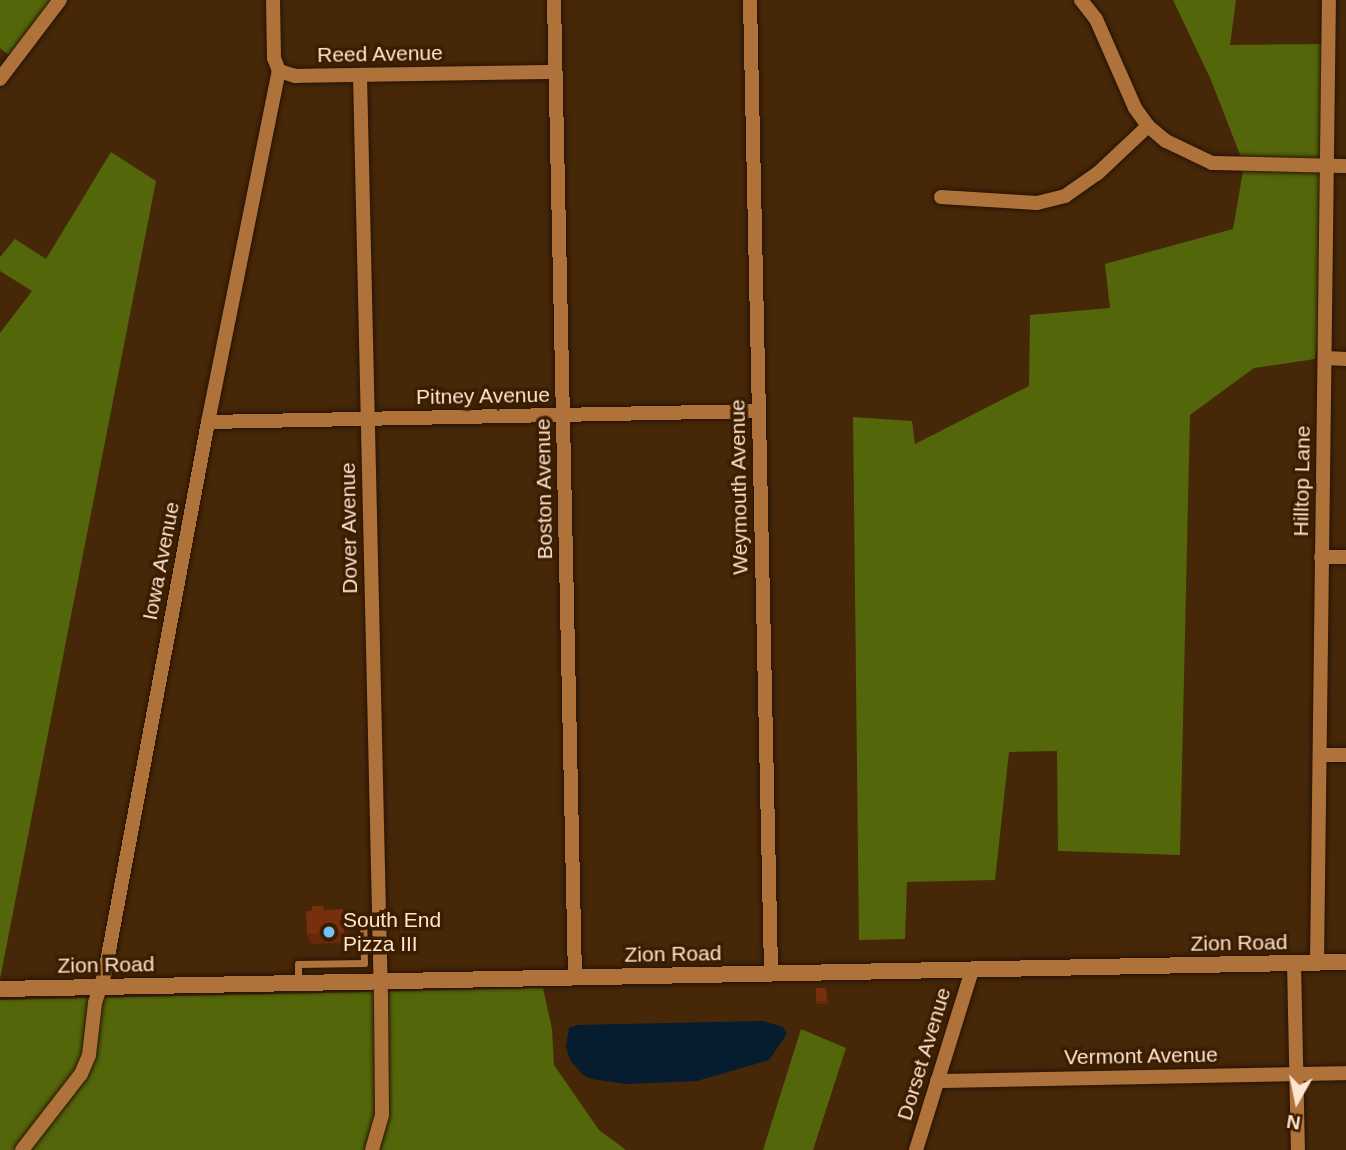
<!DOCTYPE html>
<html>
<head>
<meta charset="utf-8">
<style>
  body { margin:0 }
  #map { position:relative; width:1346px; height:1150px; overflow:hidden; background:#462708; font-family:Arial,sans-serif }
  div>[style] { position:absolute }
  .forest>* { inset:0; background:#54660a }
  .water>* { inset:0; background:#051d2e }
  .roads { filter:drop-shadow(0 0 2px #251303) drop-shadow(0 0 2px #251303) }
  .service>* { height:7px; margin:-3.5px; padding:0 3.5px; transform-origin:3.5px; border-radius:3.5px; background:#ae723a }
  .minor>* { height:14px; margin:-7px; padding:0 7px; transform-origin:7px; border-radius:7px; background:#ae723a }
  .tertiary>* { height:16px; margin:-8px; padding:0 8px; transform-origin:8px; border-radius:8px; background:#ae723a }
  .wall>* { inset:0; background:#67280c }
  .shaded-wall>* { inset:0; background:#54210a }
  .building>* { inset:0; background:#782f0e; transform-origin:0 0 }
  .dots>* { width:19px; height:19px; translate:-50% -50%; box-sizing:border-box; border:4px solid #3b1d00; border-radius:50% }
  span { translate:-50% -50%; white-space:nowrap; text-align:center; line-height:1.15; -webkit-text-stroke:7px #3b1d00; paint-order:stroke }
  .street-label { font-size:21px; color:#ffe4ce }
  .poi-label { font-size:21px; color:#ffe4ce }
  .left { translate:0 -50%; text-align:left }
  .north { position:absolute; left:1262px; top:1066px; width:70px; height:70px; -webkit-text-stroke:5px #3b1d00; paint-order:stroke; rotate:189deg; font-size:19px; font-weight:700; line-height:28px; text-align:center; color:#ffe4ce }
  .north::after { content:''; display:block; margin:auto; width:24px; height:32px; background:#ffe4ce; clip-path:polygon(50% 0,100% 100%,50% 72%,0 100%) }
</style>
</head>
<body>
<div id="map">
  <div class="forest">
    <i style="clip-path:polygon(0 0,59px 0,15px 60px,0 48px)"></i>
    <i style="clip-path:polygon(1173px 0,1236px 0,1230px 45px,1328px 44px,1324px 290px,1315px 359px,1254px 368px,1190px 415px,1180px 855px,1058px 851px,1057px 751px,1009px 752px,995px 880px,907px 882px,905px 939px,859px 940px,853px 417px,912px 421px,915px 444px,1029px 386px,1030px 315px,1110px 308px,1105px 264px,1233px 229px,1244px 165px,1211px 80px)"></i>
    <i style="clip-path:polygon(111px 152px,156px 181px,0 979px,0 333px,32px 291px,0 271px,0 257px,15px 239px,46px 259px)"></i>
    <i style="clip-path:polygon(543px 988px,552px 1029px,554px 1065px,599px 1130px,626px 1150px,0 1150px,0 1000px)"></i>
    <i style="clip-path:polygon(801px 1029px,846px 1048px,813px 1150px,763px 1150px)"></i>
  </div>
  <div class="water">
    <i style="clip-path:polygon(763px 1021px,783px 1027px,787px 1034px,769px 1060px,697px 1081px,627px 1084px,591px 1079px,583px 1075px,570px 1060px,566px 1047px,569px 1028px,577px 1025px)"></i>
  </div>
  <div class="roads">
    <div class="service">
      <i style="left:298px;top:982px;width:18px;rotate:-90deg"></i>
      <i style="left:298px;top:964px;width:66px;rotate:-0.9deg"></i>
      <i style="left:364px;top:963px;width:39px;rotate:-91deg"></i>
      <i style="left:363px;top:924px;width:15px"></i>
    </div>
    <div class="minor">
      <i style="left:273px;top:0;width:58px;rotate:89deg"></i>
      <i style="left:274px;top:58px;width:14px;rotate:69deg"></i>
      <i style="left:554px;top:0;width:977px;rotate:88.77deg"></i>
      <i style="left:750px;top:0;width:973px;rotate:88.76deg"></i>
      <i style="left:1081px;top:0;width:24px;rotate:52deg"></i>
      <i style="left:1096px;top:19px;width:97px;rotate:66.3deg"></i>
      <i style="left:1135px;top:108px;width:22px;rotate:54deg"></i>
      <i style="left:1148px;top:126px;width:23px;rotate:40deg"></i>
      <i style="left:1166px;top:141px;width:51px;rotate:25.6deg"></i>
      <i style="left:1212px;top:163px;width:134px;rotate:1.3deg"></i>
      <i style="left:360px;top:75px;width:922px;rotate:88.7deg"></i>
      <i style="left:381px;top:997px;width:118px;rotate:89.5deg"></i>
      <i style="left:382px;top:1115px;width:36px;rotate:106deg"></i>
      <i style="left:0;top:79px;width:99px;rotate:-52.8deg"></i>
      <i style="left:941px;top:197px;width:96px;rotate:3.6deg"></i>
      <i style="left:1037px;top:203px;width:29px;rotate:-14deg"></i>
      <i style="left:1065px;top:196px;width:39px;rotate:-35deg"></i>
      <i style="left:1097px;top:174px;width:70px;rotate:-43.3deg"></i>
      <i style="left:1325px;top:358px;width:21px;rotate:3deg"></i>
      <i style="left:208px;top:422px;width:550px;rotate:-1.15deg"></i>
      <i style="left:1321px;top:557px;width:25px"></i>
      <i style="left:1320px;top:755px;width:26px"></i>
      <i style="left:1317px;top:962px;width:962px;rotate:-89.29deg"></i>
      <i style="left:1294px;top:963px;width:187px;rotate:88.8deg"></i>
      <i style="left:937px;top:1081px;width:409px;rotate:-1.1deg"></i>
      <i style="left:22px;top:1150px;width:96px;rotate:-52.2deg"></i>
      <i style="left:81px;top:1074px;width:21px;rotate:-67deg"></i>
      <i style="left:89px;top:1055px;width:52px;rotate:-83.4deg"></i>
      <i style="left:95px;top:1003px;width:33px;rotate:-72deg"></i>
      <i style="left:105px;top:972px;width:560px;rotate:-79.39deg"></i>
      <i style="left:208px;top:422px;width:358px;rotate:-78.6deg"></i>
      <i style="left:279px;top:71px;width:17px;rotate:17deg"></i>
      <i style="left:295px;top:76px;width:260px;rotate:-0.9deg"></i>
      <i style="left:916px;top:1150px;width:189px;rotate:-72.7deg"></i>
    </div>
    <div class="tertiary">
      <i style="left:0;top:989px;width:1346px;rotate:-1.15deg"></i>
    </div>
  </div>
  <div class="wall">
    <i style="clip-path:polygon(325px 910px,347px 919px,348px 943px,311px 944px,307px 934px)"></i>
    <i style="clip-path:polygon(826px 988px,827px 992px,828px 1004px,817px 1004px,816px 1001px)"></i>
  </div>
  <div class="shaded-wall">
    <i style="clip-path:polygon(343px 909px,347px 919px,348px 943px,344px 933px)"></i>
  </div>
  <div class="building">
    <i style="clip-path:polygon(312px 906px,323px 906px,324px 910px,343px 909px,344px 933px,307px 934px,306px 911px,312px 911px)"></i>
    <i style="left:816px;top:988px;width:10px;height:13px"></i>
  </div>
  <div class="dots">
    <i style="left:329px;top:932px;background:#75c0f6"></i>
  </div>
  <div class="street-label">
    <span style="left:380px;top:54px;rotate:-1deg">Reed Avenue</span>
    <span style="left:483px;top:396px;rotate:-1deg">Pitney Avenue</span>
    <span style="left:1302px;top:481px;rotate:-89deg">Hilltop Lane</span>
    <span style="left:739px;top:487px;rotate:-91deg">Weymouth Avenue</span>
    <span style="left:544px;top:489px;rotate:-91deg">Boston Avenue</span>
    <span style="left:349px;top:528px;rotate:-91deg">Dover Avenue</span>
    <span style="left:161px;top:561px;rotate:-79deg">Iowa Avenue</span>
    <span style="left:1239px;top:943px;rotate:-1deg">Zion Road</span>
    <span style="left:673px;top:954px;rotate:-1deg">Zion Road</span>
    <span style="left:106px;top:965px;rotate:-1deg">Zion Road</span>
    <span style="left:924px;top:1054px;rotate:-73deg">Dorset Avenue</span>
    <span style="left:1141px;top:1056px;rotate:-1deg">Vermont Avenue</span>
  </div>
  <div class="poi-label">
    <span class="left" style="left:343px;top:932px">South End<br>Pizza III</span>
  </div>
  <div class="north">N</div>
</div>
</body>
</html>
